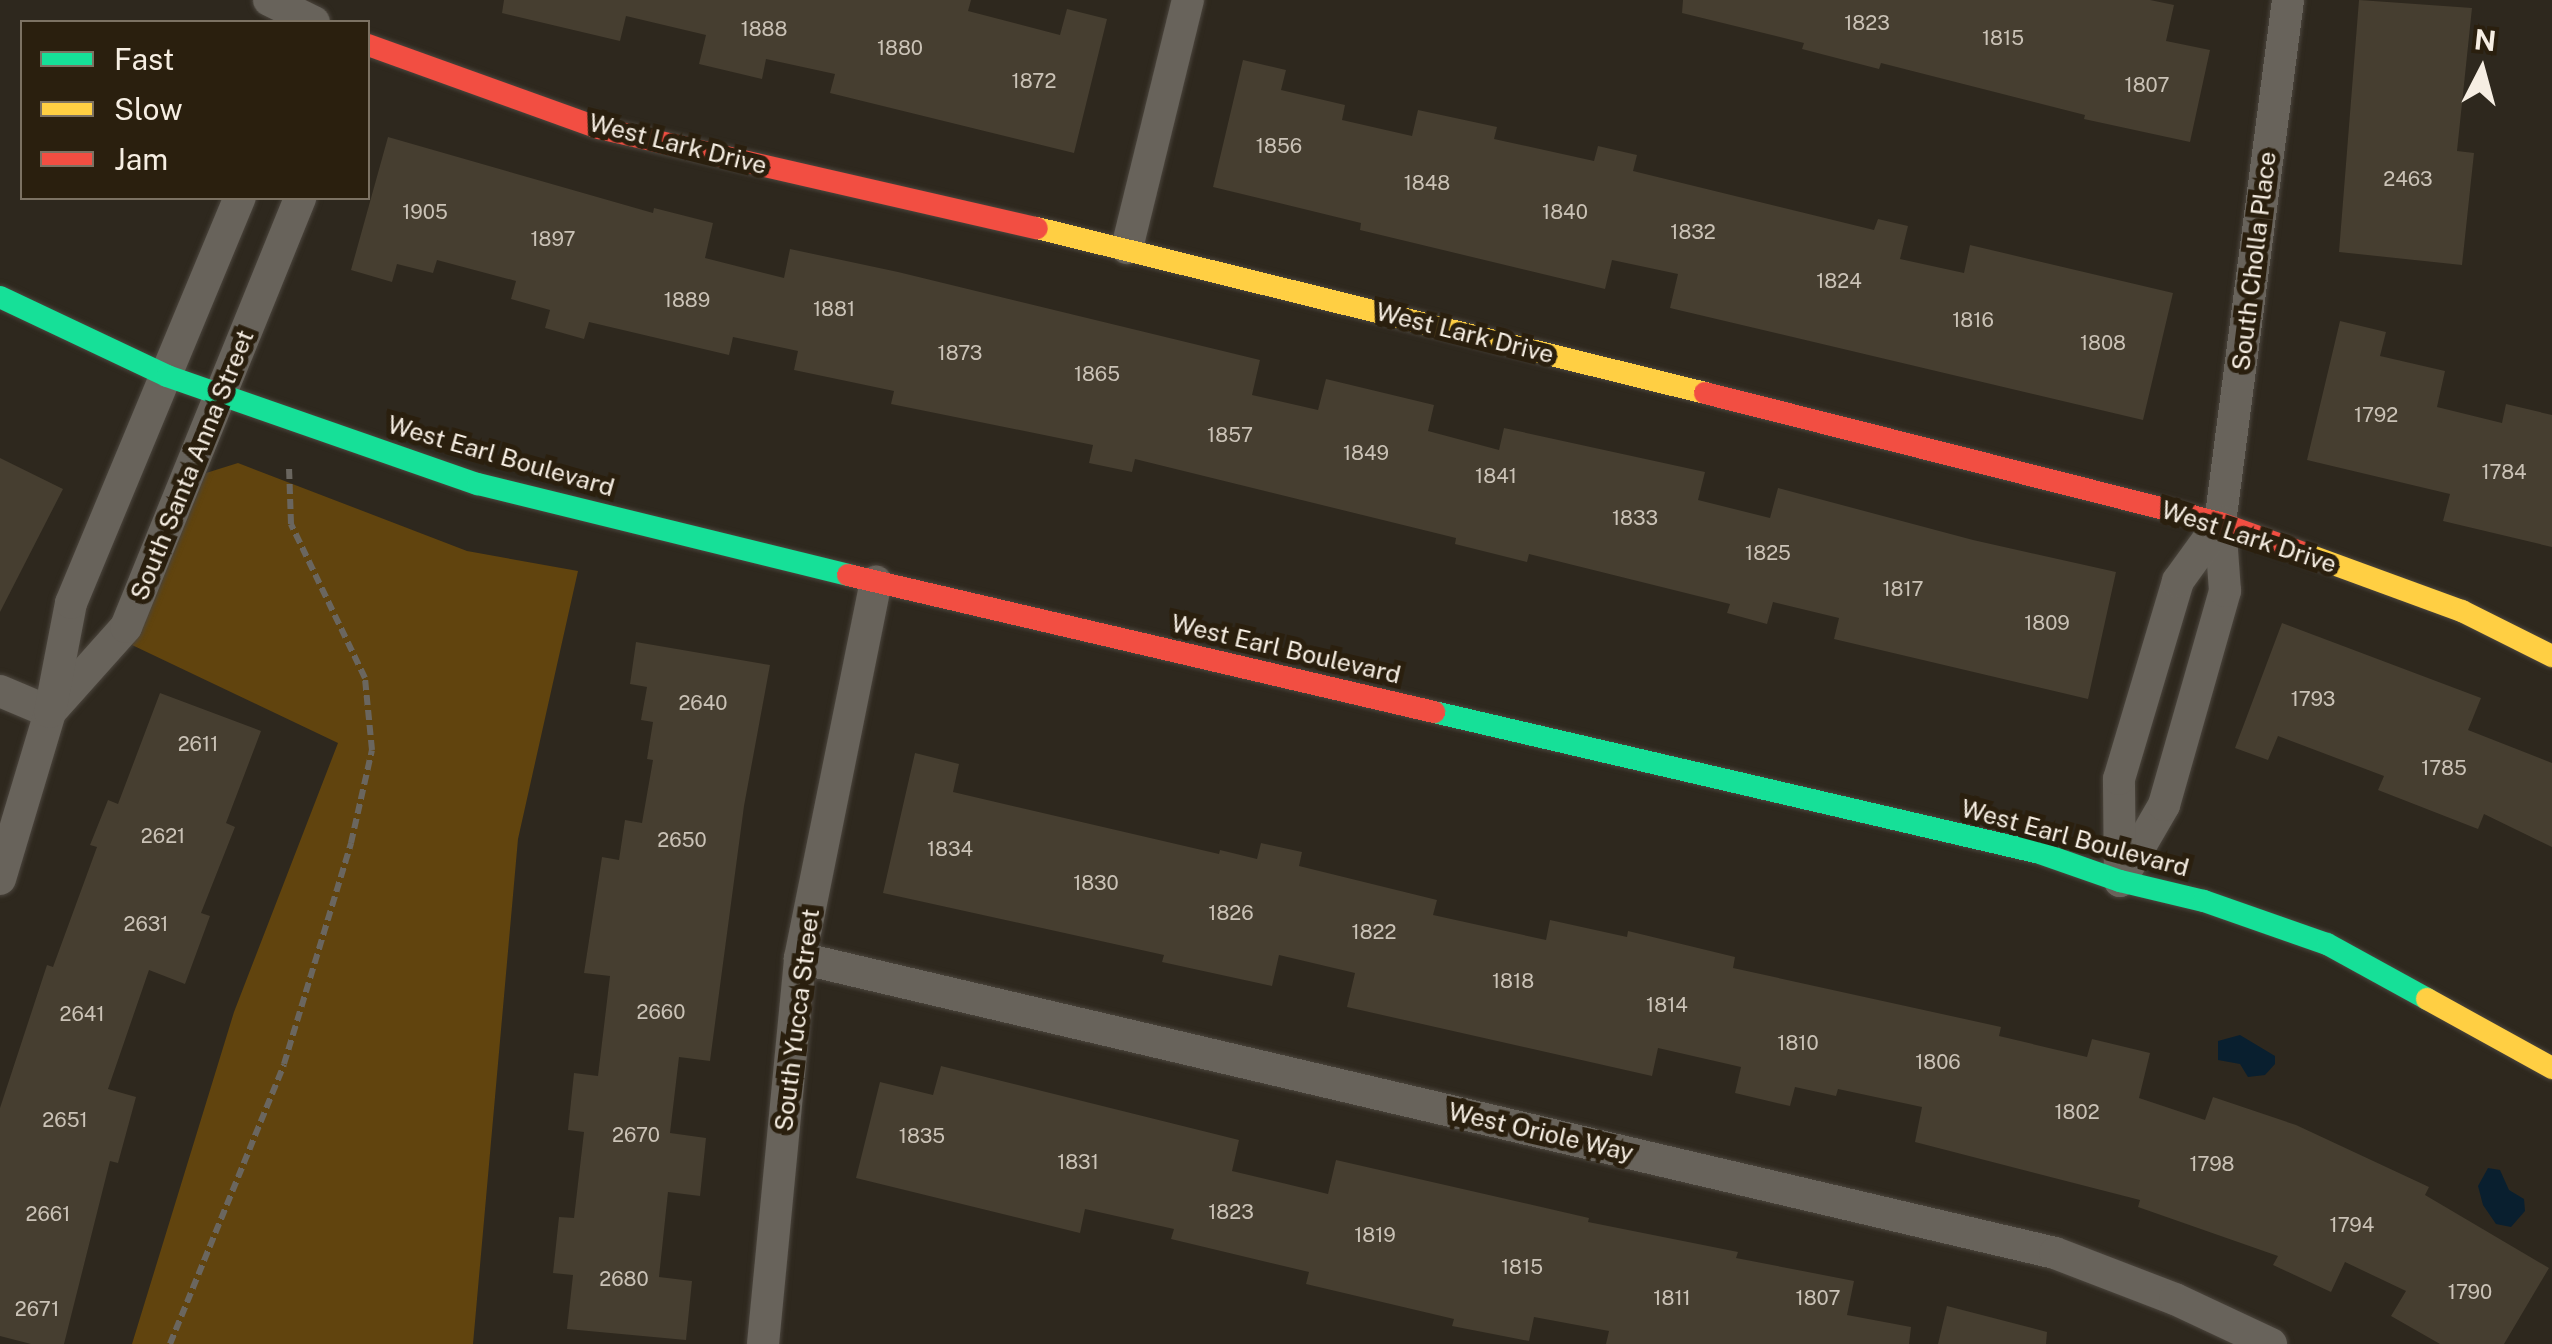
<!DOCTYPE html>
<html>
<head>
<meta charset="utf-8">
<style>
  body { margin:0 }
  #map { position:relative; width:2552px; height:1344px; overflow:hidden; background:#2e281e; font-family:"Public Sans",sans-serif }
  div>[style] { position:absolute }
  .green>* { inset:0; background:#61440e }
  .water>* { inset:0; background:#091f2f }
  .building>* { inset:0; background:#463e30 }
  .path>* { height:6px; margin-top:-3px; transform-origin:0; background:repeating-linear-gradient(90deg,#6a665f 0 10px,transparent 0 15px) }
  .roads { filter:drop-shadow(0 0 2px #4b453d) drop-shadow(0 0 2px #4b453d) }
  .street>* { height:32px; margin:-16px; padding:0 16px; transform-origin:16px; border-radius:16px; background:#68635b }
  .fast>* { height:22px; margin:-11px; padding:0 11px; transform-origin:11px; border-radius:11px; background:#16e098 }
  .slow>* { height:22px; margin:-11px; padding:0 11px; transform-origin:11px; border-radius:11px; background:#ffcf43 }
  .jam>* { height:22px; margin:-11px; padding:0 11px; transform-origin:11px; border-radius:11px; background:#f24e42 }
  span { translate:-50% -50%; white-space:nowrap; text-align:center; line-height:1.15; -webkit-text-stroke:10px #2a1f0e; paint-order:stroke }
  .number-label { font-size:20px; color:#cac2b6 }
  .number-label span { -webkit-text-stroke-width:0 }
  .street-label { font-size:25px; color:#f6eee3 }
  .legend { position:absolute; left:20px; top:20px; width:350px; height:180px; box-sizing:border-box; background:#2a1f0e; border:2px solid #7c7263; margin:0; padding:12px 18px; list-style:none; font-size:30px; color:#f6eee3 }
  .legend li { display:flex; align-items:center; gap:20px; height:50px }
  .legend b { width:50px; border:2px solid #7c7263 }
  .north { position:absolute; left:2432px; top:20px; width:100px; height:100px; -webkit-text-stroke:8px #2a1f0e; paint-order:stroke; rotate:6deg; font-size:28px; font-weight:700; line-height:40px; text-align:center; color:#f6eee3 }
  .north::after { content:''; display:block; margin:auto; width:35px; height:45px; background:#f6eee3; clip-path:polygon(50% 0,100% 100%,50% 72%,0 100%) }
</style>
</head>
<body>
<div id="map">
  <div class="green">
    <i style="clip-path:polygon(238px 463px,467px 551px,578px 571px,518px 839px,473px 1344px,132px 1344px,234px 1012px,338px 743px,132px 645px,206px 473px)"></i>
  </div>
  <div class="water">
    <i style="clip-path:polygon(2240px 1035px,2275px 1056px,2275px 1064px,2265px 1075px,2248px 1077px,2240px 1064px,2218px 1060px,2218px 1041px)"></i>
    <i style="clip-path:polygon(2488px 1168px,2500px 1170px,2509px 1190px,2524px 1199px,2525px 1211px,2511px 1227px,2496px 1224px,2483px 1205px,2478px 1186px)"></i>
  </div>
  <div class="building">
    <i style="clip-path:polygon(504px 0,971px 0,968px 11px,1060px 35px,1067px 9px,1107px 19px,1074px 153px,830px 93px,835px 74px,766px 59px,762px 79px,699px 64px,706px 35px,626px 16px,620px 41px,502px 13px)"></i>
    <i style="clip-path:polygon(1683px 0,2150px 0,2174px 5px,2166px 41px,2210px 50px,2190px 142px,2084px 119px,2085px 115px,1881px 63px,1879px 69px,1802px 49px,1804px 43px,1682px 13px)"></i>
    <i style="clip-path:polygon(2359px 0,2472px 8px,2457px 151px,2474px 153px,2462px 265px,2339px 252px)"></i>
    <i style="clip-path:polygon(1243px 60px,1286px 70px,1281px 90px,1345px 105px,1342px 120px,1412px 136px,1418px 110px,1497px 127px,1494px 139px,1594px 161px,1598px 146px,1637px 155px,1633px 171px,1874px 230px,1878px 219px,1908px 226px,1900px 259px,1964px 273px,1970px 245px,2173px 293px,2143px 420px,1670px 308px,1678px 274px,1612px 260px,1605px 289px,1360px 230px,1361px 223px,1213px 187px)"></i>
    <i style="clip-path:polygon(388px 137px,653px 213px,654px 208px,713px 223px,705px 258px,784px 278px,790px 249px,898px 272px,1260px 360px,1252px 395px,1318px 410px,1326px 379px,1434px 405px,1428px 431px,1499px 450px,1504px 428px,1705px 472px,1698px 500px,1770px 518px,1778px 488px,1973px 540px,2116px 572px,2088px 699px,1834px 639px,1839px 618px,1773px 602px,1767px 624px,1727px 613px,1730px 604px,1529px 554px,1527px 562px,1455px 544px,1456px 538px,1135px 459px,1132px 472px,1089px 463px,1093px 445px,891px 404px,894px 391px,794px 370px,798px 351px,733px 337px,729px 355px,589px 322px,584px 339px,545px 328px,550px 310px,511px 299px,516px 281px,437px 260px,433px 273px,397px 264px,392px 282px,351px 270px)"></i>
    <i style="clip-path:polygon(2340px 321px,2386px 332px,2380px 356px,2445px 371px,2437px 407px,2502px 423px,2506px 404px,2552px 415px,2552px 547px,2443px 521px,2450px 494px,2307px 460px)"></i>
    <i style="clip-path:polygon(0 458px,63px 489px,0 612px)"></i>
    <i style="clip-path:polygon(2282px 623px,2481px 698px,2468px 730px,2552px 763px,2552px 847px,2484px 814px,2478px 829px,2378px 790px,2384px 776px,2278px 736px,2268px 760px,2235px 748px)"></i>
    <i style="clip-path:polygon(636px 642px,770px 665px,744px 806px,710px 1061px,679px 1057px,670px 1133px,706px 1138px,700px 1196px,668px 1192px,659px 1277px,692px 1281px,686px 1340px,567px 1329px,573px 1275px,553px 1273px,559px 1217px,574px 1218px,584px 1132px,568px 1130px,574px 1073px,598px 1076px,610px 976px,584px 973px,602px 857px,619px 860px,625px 820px,642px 823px,653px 760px,647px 759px,653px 722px,641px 720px,647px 687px,630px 684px)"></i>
    <i style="clip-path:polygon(160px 693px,261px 731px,226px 823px,235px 827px,201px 913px,210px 916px,185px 984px,149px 970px,108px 1089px,136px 1097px,118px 1163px,110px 1161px,64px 1344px,31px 1344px,0 1336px,0 1108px,47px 965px,53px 967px,97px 847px,90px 845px,108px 800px,118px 804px)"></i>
    <i style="clip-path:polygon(915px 753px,959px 764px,953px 792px,1219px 854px,1220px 850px,1257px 859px,1261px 843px,1302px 852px,1299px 866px,1437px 900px,1433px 915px,1546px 940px,1550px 920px,1627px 937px,1628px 931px,1735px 957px,1733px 968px,2001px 1027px,1999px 1036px,2087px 1057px,2092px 1039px,2150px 1053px,2139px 1098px,2205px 1120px,2213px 1097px,2296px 1125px,2429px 1187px,2425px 1195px,2549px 1268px,2504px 1344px,2440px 1344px,2391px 1316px,2406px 1291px,2345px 1262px,2331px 1292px,2273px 1265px,2278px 1256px,2138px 1207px,2140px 1200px,1915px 1142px,1922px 1107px,1838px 1089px,1836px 1096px,1795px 1087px,1790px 1106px,1735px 1093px,1741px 1067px,1658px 1048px,1652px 1076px,1347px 1007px,1355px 973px,1279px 955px,1272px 986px,1162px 962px,1164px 955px,883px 893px)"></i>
    <i style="clip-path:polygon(941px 1066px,1239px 1140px,1232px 1171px,1328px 1194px,1336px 1160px,1589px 1218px,1588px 1222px,1738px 1252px,1736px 1258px,1854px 1281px,1847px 1315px,1911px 1327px,1909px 1344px,1606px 1344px,1609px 1331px,1534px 1317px,1529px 1341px,1452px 1326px,1454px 1319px,1306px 1284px,1309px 1272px,1171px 1239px,1174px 1229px,1085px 1209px,1080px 1233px,856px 1178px,880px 1082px,933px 1095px)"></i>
    <i style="clip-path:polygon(1947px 1306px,2047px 1332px,2046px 1344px,1938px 1344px)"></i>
  </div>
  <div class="path">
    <i style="left:170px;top:1344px;width:302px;rotate:-67.8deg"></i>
    <i style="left:284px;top:1064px;width:231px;rotate:-73.1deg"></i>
    <i style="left:351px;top:843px;width:95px;rotate:-77.3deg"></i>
    <i style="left:372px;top:750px;width:72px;rotate:-95.6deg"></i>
    <i style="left:365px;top:678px;width:171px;rotate:-115.7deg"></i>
    <i style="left:291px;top:524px;width:58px;rotate:-92deg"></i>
  </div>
  <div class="roads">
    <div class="street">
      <i style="left:269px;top:0;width:50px;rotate:26.1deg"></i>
      <i style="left:1127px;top:248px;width:255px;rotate:-76.2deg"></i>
      <i style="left:0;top:691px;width:54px;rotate:22.8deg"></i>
      <i style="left:50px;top:712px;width:114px;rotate:-48.2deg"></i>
      <i style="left:126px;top:627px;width:463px;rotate:-67.9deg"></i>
      <i style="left:0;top:879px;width:174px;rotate:-73.3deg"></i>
      <i style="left:50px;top:712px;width:111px;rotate:-79.1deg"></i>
      <i style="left:71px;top:603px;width:439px;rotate:-67.4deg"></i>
      <i style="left:2120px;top:881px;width:88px;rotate:-59.9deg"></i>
      <i style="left:2164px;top:805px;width:223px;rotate:-74.1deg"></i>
      <i style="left:2225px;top:591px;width:68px;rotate:-94.2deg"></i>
      <i style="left:2220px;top:523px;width:527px;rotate:-82.59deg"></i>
      <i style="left:2120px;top:881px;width:102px;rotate:-90.6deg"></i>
      <i style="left:2119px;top:779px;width:207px;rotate:-73.4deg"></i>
      <i style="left:2178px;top:581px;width:72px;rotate:-54.1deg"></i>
      <i style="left:800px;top:958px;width:1289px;rotate:13.23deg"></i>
      <i style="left:2055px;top:1253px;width:129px;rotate:21deg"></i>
      <i style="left:2175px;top:1299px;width:106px;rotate:25.1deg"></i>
      <i style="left:763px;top:1344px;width:388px;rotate:-84.5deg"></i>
      <i style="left:800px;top:958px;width:384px;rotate:-78.6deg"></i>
    </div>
    <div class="fast">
      <i style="left:0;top:297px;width:185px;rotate:25.3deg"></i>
      <i style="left:167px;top:376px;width:329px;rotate:19.2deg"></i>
      <i style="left:478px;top:484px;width:381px;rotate:13.8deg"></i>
      <i style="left:1434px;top:712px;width:622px;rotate:13.1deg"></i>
      <i style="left:2040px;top:853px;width:85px;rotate:19.3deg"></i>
      <i style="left:2120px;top:881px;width:86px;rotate:13.4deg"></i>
      <i style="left:2204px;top:901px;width:130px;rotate:19.3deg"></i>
      <i style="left:2327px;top:944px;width:114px;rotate:28.8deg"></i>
    </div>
    <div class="slow">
      <i style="left:1037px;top:228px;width:688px;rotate:13.87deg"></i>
      <i style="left:2306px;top:554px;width:166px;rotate:20.1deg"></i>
      <i style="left:2462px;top:611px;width:101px;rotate:26.6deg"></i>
      <i style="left:2427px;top:999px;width:143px;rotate:28.9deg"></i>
    </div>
    <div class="jam">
      <i style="left:368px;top:45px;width:245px;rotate:19.8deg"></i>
      <i style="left:599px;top:128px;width:449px;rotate:12.9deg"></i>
      <i style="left:1705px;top:393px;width:531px;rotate:14.17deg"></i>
      <i style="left:2220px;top:523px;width:91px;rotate:19.8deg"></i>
      <i style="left:848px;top:575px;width:602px;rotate:13.16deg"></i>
    </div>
  </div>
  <div class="number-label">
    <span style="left:1867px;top:23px">1823</span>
    <span style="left:764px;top:29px">1888</span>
    <span style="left:2003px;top:38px">1815</span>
    <span style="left:900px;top:48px">1880</span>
    <span style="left:1034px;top:81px">1872</span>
    <span style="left:2147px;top:85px">1807</span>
    <span style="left:1279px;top:146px">1856</span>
    <span style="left:2408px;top:179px">2463</span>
    <span style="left:1427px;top:183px">1848</span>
    <span style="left:425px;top:212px">1905</span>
    <span style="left:1565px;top:212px">1840</span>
    <span style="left:1693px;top:232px">1832</span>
    <span style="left:553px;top:239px">1897</span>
    <span style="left:1839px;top:281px">1824</span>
    <span style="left:687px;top:300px">1889</span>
    <span style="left:834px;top:309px">1881</span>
    <span style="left:1973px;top:320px">1816</span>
    <span style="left:2103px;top:343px">1808</span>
    <span style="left:960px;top:353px">1873</span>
    <span style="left:1097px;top:374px">1865</span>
    <span style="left:2376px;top:415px">1792</span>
    <span style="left:1230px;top:435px">1857</span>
    <span style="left:1366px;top:453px">1849</span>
    <span style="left:2504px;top:472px">1784</span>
    <span style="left:1496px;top:476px">1841</span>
    <span style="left:1635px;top:518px">1833</span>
    <span style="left:1768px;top:553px">1825</span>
    <span style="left:1903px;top:589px">1817</span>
    <span style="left:2047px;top:623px">1809</span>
    <span style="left:2313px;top:699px">1793</span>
    <span style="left:703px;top:703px">2640</span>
    <span style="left:198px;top:744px">2611</span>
    <span style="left:2444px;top:768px">1785</span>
    <span style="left:163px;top:836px">2621</span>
    <span style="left:682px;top:840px">2650</span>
    <span style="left:950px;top:849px">1834</span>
    <span style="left:1096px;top:883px">1830</span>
    <span style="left:1231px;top:913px">1826</span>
    <span style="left:146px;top:924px">2631</span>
    <span style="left:1374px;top:932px">1822</span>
    <span style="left:1513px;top:981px">1818</span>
    <span style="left:1667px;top:1005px">1814</span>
    <span style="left:661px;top:1012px">2660</span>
    <span style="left:82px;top:1014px">2641</span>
    <span style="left:1798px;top:1043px">1810</span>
    <span style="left:1938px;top:1062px">1806</span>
    <span style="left:2077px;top:1112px">1802</span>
    <span style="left:65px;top:1120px">2651</span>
    <span style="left:636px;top:1135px">2670</span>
    <span style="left:922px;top:1136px">1835</span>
    <span style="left:1078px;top:1162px">1831</span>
    <span style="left:2212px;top:1164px">1798</span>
    <span style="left:1231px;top:1212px">1823</span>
    <span style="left:48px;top:1214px">2661</span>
    <span style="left:2352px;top:1225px">1794</span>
    <span style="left:1375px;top:1235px">1819</span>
    <span style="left:1522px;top:1267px">1815</span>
    <span style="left:624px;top:1279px">2680</span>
    <span style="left:2470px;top:1292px">1790</span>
    <span style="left:1672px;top:1298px">1811</span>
    <span style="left:1818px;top:1298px">1807</span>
    <span style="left:37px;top:1309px">2671</span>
  </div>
  <div class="street-label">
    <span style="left:678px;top:144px;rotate:14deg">West Lark Drive</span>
    <span style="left:2254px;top:261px;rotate:-83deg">South Cholla Place</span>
    <span style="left:1465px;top:333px;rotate:14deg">West Lark Drive</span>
    <span style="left:501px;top:456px;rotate:16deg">West Earl Boulevard</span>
    <span style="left:192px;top:465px;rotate:-68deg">South Santa Anna Street</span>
    <span style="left:2249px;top:537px;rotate:18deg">West Lark Drive</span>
    <span style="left:1286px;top:649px;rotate:13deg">West Earl Boulevard</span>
    <span style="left:2075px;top:838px;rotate:15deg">West Earl Boulevard</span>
    <span style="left:797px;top:1020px;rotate:-83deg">South Yucca Street</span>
    <span style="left:1541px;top:1132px;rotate:13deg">West Oriole Way</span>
  </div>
  <ul class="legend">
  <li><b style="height:12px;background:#16e098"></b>Fast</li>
  <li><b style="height:12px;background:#ffcf43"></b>Slow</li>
  <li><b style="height:12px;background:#f24e42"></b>Jam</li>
  </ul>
  <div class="north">N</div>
</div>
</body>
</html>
